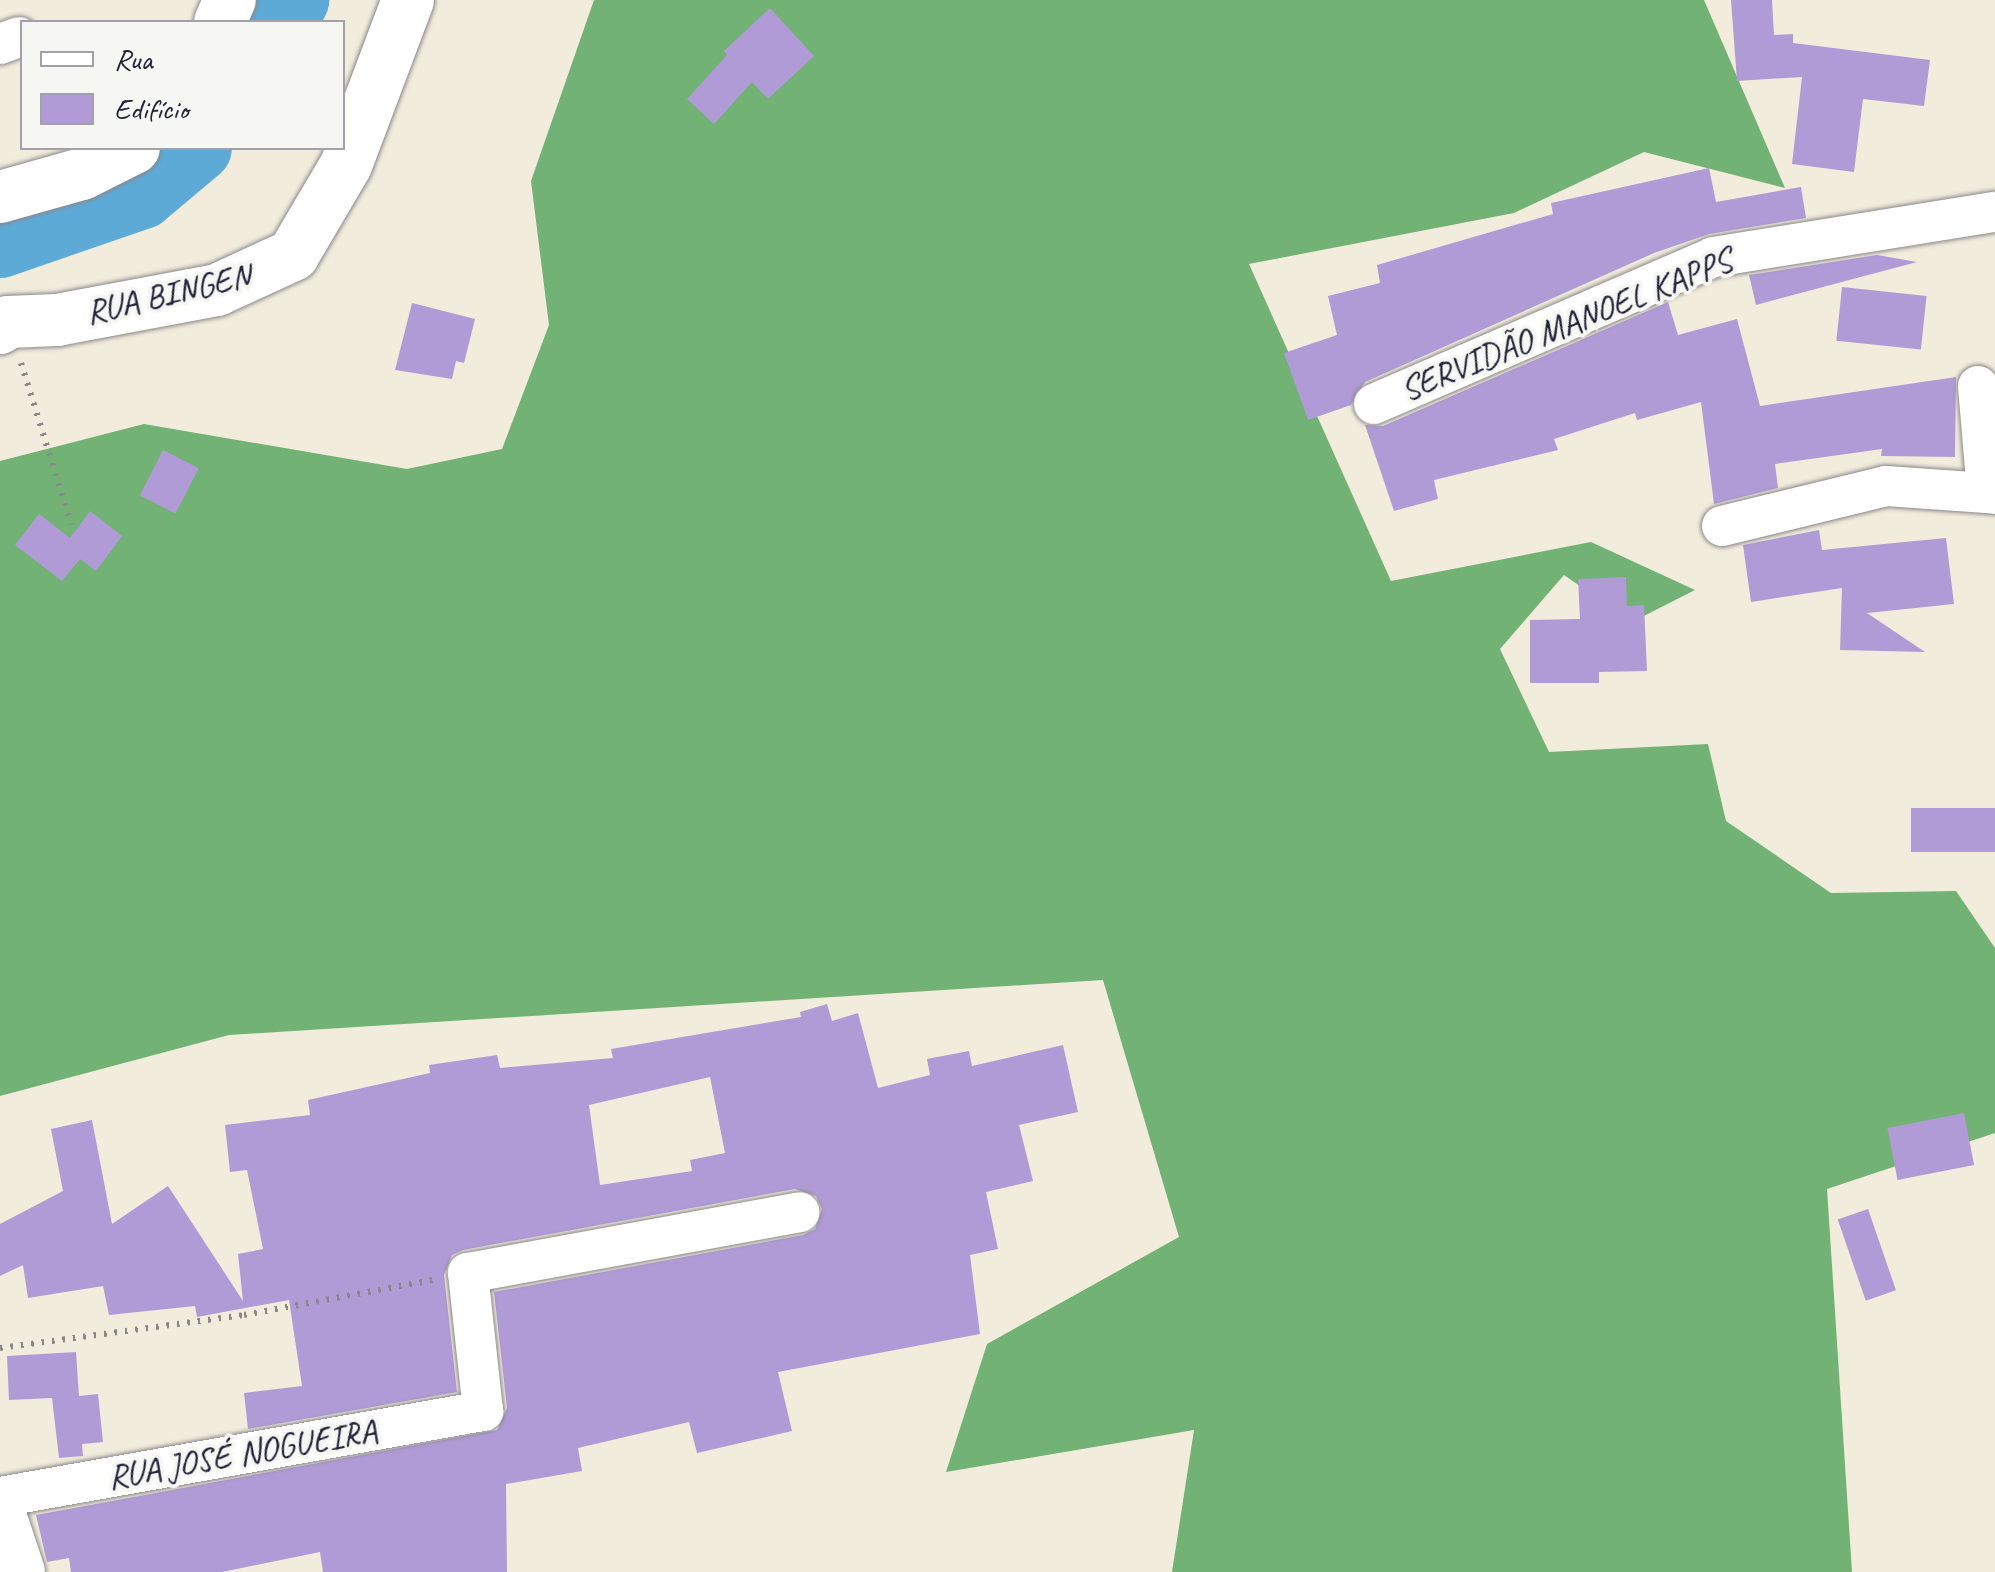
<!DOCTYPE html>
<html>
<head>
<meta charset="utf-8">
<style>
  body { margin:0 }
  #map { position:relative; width:1995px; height:1572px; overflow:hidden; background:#f1ecdb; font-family:Caveat,sans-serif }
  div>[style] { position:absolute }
  .forest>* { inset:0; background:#72b274 }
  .river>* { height:68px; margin:-34px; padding:0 34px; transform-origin:34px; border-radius:34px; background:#5eaad7 }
  .building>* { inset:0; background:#b09bd7; transform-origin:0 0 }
  .path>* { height:6px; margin-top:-3px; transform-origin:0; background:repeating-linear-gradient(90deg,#8a878b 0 2.5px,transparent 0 10.5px) }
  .roads { filter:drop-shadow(0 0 2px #8a878b) drop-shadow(0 0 2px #8a878b) }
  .minor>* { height:40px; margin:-20px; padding:0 20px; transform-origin:20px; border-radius:20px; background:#fff }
  .major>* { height:52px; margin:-26px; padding:0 26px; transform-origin:26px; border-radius:26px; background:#fff }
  span { translate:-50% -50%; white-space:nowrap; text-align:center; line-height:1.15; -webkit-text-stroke:8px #f6f6f2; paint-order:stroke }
  .street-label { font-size:35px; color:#22223b }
  .legend { position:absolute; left:20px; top:20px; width:325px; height:130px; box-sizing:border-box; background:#f6f6f2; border:2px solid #a1a1a9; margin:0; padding:12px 18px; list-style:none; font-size:30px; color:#22223b }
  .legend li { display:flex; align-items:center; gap:20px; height:50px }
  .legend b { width:50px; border:2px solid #a1a1a9 }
</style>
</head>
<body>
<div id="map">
  <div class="forest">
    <i style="clip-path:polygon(594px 0,1704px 0,1785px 188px,1644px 152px,1514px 213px,1249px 264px,1391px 581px,1591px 542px,1695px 590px,1632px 622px,1564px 575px,1500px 649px,1549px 752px,1708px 744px,1726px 821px,1831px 893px,1956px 891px,1995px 948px,1995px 1133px,1827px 1189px,1852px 1572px,1172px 1572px,1194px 1430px,946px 1472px,987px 1344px,1179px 1237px,1103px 980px,229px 1035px,0 1096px,0 461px,144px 424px,407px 469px,502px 449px,549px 325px,531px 181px)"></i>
  </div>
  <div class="river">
    <i style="left:282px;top:22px;width:26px;rotate:-59deg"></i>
    <i style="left:0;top:244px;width:150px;rotate:-19deg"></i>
    <i style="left:142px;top:195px;width:73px;rotate:-40deg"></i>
  </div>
  <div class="building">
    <i style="clip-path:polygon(1731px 0,1772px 0,1774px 35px,1793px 34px,1793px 43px,1930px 60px,1924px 106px,1863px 99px,1854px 172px,1792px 164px,1802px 77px,1737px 81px)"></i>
    <i style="clip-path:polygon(770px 8px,814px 56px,768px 99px,752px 82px,714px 124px,687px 99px,727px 55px,724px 51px)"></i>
    <i style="clip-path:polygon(1709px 168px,1716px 202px,1801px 187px,1806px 218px,1709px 234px,1654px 253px,1365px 382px,1351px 405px,1308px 420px,1284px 353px,1337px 335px,1328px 296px,1380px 283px,1377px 265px,1553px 214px,1551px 203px)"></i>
    <i style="clip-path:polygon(1877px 255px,1917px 262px,1756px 305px,1749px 275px)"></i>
    <i style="left:1842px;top:287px;width:85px;height:54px;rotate:6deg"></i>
    <i style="clip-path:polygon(1668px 302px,1678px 335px,1737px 319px,1760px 406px,1956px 377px,1955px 457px,1881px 456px,1882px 449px,1775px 464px,1778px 488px,1714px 504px,1701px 402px,1637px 420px,1635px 413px,1554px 439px,1558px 450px,1434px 480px,1438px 499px,1394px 511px,1365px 425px,1383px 426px)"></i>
    <i style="clip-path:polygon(412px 303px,475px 319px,464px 363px,456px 361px,452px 379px,395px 370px)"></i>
    <i style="left:163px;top:450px;width:40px;height:51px;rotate:27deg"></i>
    <i style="clip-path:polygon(90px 511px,122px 536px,96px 571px,80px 559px,62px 581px,15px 545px,39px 514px,70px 538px)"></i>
    <i style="clip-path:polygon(1819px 530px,1822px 550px,1946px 538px,1954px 604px,1867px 613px,1925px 652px,1840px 650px,1842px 588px,1751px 602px,1743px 545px)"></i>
    <i style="clip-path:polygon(1626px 577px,1627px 606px,1644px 605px,1647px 671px,1599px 672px,1599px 683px,1530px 683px,1530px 620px,1580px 619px,1578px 579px)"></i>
    <i style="left:1995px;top:808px;width:44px;height:84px;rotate:90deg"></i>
    <i style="clip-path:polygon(evenodd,827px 1004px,832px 1021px,858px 1013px,878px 1088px,930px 1075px,927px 1059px,969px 1051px,972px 1066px,1063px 1045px,1078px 1112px,1019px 1125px,1033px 1181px,986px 1192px,998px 1249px,970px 1255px,980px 1334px,778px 1372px,792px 1431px,697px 1453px,689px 1422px,578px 1448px,582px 1471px,506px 1484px,507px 1572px,323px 1572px,320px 1552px,222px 1572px,71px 1572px,69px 1558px,47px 1562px,36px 1515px,497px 1430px,507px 1408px,494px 1292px,803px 1235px,815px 1229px,822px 1209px,816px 1196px,795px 1189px,463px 1250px,452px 1255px,444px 1275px,457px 1392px,248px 1429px,244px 1393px,302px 1386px,289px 1300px,197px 1317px,195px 1306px,109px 1315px,103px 1286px,28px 1298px,23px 1265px,0 1276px,0 1224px,63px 1191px,51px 1129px,92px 1120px,112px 1224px,168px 1186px,243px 1301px,238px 1254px,263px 1249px,247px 1170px,230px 1172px,225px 1125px,310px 1115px,308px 1100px,430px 1073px,429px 1065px,497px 1055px,500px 1068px,613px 1058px,611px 1049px,801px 1017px,800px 1012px,827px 1004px,710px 1077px,725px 1153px,690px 1160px,692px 1171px,600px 1185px,589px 1105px,710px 1077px)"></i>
    <i style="left:1964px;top:1113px;width:53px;height:78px;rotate:79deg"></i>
    <i style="left:1868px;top:1209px;width:86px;height:32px;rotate:71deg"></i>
    <i style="clip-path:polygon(76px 1352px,79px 1396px,98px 1394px,103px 1442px,82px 1444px,83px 1456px,59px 1458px,52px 1398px,9px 1400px,7px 1356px)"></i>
  </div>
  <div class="path">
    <i style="left:21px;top:363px;width:169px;rotate:72.7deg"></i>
    <i style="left:0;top:1348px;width:246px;rotate:-7.7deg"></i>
    <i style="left:244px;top:1315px;width:192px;rotate:-10.5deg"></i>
  </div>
  <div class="roads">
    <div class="minor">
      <i style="left:0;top:44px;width:20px;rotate:-20deg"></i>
      <i style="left:1978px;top:386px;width:107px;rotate:85.2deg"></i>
      <i style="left:1987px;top:493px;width:8px;rotate:7deg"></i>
      <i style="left:1374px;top:404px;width:369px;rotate:-23.4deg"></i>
      <i style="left:1713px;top:257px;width:286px;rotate:-9.1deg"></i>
      <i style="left:1722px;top:526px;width:169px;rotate:-13.7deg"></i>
      <i style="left:1886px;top:486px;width:101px;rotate:4deg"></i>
      <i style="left:0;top:1497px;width:491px;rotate:-10.1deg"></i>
      <i style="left:483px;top:1411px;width:139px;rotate:-96.2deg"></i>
      <i style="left:468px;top:1273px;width:337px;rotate:-10.4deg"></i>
    </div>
    <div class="major">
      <i style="left:220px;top:22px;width:24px;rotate:-66deg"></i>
      <i style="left:0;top:197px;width:85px;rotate:-15.7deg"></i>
      <i style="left:82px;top:174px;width:58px;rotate:-26.6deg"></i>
      <i style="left:0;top:328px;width:10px;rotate:-37deg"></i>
      <i style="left:8px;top:322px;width:49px;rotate:-2.3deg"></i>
      <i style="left:57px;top:320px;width:163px;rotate:-10.6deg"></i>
      <i style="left:217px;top:290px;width:84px;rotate:-24.7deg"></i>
      <i style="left:293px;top:255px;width:104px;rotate:-59.5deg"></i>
      <i style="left:346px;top:165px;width:176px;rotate:-69.4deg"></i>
      <i style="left:0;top:1515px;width:60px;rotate:71.6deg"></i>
    </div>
  </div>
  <div class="street-label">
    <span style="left:168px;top:294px;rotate:-13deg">RUA BINGEN</span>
    <span style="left:1566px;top:325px;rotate:-22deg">SERVIDÃO MANOEL KAPPS</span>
    <span style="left:242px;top:1454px;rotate:-10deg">RUA JOSÉ NOGUEIRA</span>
  </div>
  <ul class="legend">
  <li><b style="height:12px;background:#fff"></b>Rua</li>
  <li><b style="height:28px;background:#b09bd7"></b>Edifício</li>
  </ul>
</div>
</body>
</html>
